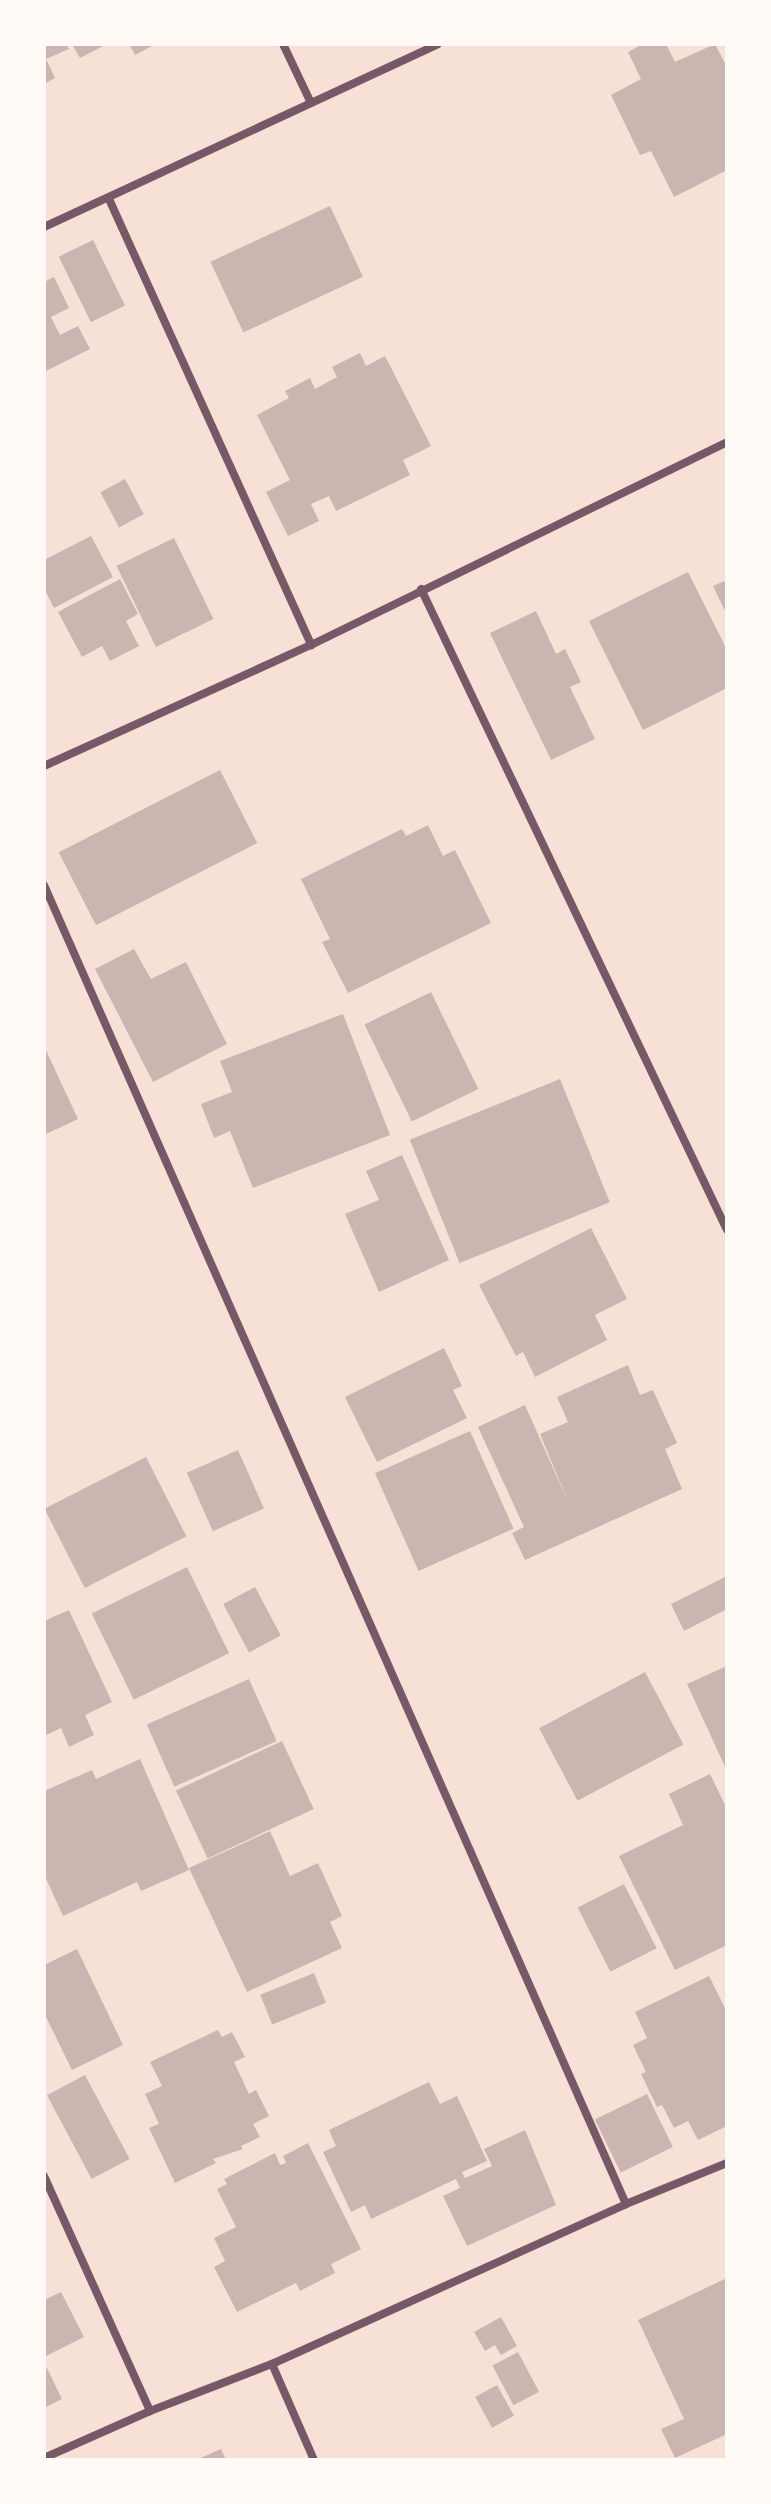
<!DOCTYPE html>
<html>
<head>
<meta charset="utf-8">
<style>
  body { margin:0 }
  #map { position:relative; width:771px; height:2504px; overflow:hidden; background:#f7e1d7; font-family:"Varela Round",sans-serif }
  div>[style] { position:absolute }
  .building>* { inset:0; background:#ccb4b1; transform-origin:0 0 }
  .minor>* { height:8px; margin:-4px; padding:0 4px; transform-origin:4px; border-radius:4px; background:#755966 }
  span { translate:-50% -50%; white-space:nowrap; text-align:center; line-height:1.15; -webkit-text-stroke:8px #fffaf5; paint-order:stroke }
  .frame { position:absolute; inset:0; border:46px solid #fffaf5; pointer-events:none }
</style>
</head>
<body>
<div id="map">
  <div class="building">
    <i style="clip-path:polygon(44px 44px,67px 44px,69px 49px,46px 59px,55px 78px,44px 84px)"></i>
    <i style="clip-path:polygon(72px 44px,107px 44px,80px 58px)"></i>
    <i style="clip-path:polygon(129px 44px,156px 44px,135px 55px)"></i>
    <i style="clip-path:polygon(643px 44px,666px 44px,675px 62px,715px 44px,727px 67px,727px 170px,674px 197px,651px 151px,640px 155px,611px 95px,641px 79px,628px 52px)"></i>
    <i style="left:330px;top:206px;width:78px;height:132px;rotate:65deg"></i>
    <i style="left:93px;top:240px;width:73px;height:38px;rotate:64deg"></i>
    <i style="clip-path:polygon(54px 277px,69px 308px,51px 317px,60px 335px,78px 326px,90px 349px,44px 372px,44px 282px)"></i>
    <i style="clip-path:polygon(360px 353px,366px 366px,385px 356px,431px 446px,403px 460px,410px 475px,336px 511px,329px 496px,311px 504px,319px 521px,288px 536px,266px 492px,290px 480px,257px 415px,289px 398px,285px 391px,310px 378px,315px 389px,337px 377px,332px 367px)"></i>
    <i style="left:125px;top:479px;width:40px;height:28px;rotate:62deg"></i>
    <i style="clip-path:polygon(91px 536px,113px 577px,54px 608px,44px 588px,44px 560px)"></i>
    <i style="left:174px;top:538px;width:90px;height:64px;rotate:64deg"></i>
    <i style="clip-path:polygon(688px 572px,727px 650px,727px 688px,643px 730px,589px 621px)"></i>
    <i style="clip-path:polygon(120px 579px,138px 614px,126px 621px,139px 646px,110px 661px,102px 646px,82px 657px,58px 612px)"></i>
    <i style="clip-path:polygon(727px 580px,727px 615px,713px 586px)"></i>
    <i style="clip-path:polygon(536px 611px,556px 654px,565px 649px,581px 682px,570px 687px,595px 739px,551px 760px,490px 633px)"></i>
    <i style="left:220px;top:770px;width:82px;height:181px;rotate:63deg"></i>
    <i style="clip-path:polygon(428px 825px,443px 856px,455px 850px,491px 923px,348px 993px,322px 942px,330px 939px,301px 879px,402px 829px,406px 836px)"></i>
    <i style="clip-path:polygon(134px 949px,151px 979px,186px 962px,227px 1044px,153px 1082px,95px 969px)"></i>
    <i style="left:431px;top:992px;width:108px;height:74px;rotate:64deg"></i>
    <i style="clip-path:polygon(343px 1014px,390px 1135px,253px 1188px,230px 1131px,214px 1138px,201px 1104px,232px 1092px,220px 1061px)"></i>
    <i style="clip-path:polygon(44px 1046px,78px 1119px,44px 1135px)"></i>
    <i style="left:560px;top:1079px;width:133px;height:162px;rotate:68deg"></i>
    <i style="clip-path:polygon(402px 1155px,449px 1260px,379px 1292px,345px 1214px,379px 1200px,366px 1171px)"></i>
    <i style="clip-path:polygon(591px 1228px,627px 1299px,595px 1315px,607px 1340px,535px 1377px,523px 1352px,516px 1356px,479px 1285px)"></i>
    <i style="clip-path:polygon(444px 1348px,462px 1386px,453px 1390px,467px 1418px,377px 1462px,345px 1397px)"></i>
    <i style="clip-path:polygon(628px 1365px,640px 1395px,653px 1390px,677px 1443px,665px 1449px,682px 1489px,525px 1560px,512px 1533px,524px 1527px,478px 1427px,525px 1405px,569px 1504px,540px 1434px,568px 1422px,557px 1397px)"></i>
    <i style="left:470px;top:1431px;width:107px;height:104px;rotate:66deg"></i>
    <i style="left:238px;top:1450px;width:64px;height:56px;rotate:66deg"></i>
    <i style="left:146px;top:1457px;width:89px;height:114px;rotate:63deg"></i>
    <i style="left:187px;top:1567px;width:96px;height:106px;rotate:64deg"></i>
    <i style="clip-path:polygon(725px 1577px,727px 1609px,684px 1631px,671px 1604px)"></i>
    <i style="left:255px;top:1587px;width:55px;height:36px;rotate:62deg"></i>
    <i style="clip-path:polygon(69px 1610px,112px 1702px,85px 1715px,94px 1735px,69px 1747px,61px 1728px,44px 1736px,44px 1621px)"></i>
    <i style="clip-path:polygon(727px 1666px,727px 1771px,687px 1684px)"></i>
    <i style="left:645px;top:1672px;width:82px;height:120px;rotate:62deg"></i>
    <i style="left:249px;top:1679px;width:68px;height:112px;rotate:66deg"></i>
    <i style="left:282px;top:1741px;width:75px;height:117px;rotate:65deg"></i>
    <i style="clip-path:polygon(140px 1759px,189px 1870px,141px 1891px,137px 1882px,63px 1916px,44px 1874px,44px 1791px,92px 1770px,96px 1779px)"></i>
    <i style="clip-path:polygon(710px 1774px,727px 1809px,727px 1945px,675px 1970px,619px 1856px,683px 1825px,669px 1794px)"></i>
    <i style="clip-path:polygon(270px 1831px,290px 1876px,318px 1863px,342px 1916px,330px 1922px,342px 1948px,247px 1992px,189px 1868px)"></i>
    <i style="left:624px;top:1884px;width:72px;height:52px;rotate:63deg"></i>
    <i style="clip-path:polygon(77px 1949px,123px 2045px,72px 2070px,44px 2013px,44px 1965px)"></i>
    <i style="left:314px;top:1973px;width:32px;height:58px;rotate:68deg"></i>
    <i style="clip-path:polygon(709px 1976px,727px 2012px,727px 2126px,698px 2140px,688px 2121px,674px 2128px,662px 2105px,657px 2107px,641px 2074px,646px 2072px,633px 2045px,647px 2038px,635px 2012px)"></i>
    <i style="clip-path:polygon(218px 2030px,222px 2037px,232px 2032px,245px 2057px,234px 2062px,249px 2094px,256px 2090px,269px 2116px,253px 2124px,260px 2137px,241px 2146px,243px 2149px,213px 2159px,216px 2163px,175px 2183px,149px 2128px,159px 2124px,145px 2094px,162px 2086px,150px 2062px)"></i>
    <i style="left:85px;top:2075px;width:95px;height:43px;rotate:62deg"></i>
    <i style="clip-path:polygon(429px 2082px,440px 2104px,457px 2096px,487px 2161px,462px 2172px,465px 2178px,492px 2166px,484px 2149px,525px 2130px,556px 2205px,467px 2246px,443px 2196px,460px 2188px,456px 2179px,371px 2219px,365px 2205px,351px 2212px,323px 2152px,336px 2146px,329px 2130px)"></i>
    <i style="left:647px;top:2094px;width:59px;height:58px;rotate:64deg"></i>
    <i style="clip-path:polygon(308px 2143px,361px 2249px,331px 2264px,335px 2273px,300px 2291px,296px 2283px,237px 2312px,214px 2267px,225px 2261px,214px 2238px,236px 2227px,217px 2189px,227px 2184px,224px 2179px,275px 2153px,280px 2165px,286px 2163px,283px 2156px)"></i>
    <i style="clip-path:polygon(727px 2278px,727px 2434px,675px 2458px,661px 2429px,684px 2419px,638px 2320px)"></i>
    <i style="clip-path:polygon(61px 2292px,84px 2337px,44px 2357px,44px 2300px)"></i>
    <i style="clip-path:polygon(501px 2317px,517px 2346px,501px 2355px,495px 2345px,485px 2351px,474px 2332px)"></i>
    <i style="left:518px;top:2352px;width:45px;height:29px;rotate:62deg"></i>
    <i style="clip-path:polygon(44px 2362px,62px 2399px,44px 2408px)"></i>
    <i style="left:497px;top:2385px;width:35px;height:25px;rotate:61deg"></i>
    <i style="clip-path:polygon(221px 2449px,226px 2460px,196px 2460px)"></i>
  </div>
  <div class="minor">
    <i style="left:283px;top:44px;width:65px;rotate:64.6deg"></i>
    <i style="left:109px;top:199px;width:490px;rotate:65.6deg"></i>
    <i style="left:44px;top:227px;width:434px;rotate:-24.9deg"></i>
    <i style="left:421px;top:589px;width:710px;rotate:64.48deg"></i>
    <i style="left:44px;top:766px;width:293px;rotate:-24.4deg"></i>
    <i style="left:311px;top:645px;width:463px;rotate:-26deg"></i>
    <i style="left:44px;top:885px;width:1442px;rotate:66.19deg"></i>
    <i style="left:44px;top:2176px;width:258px;rotate:65.7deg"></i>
    <i style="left:272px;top:2364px;width:105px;rotate:66.4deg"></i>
    <i style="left:44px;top:2458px;width:116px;rotate:-23.9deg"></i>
    <i style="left:150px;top:2411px;width:131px;rotate:-21.1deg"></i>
    <i style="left:272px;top:2364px;width:388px;rotate:-24.3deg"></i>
    <i style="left:626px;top:2204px;width:109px;rotate:-22.1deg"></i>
  </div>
  <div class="frame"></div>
</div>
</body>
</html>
